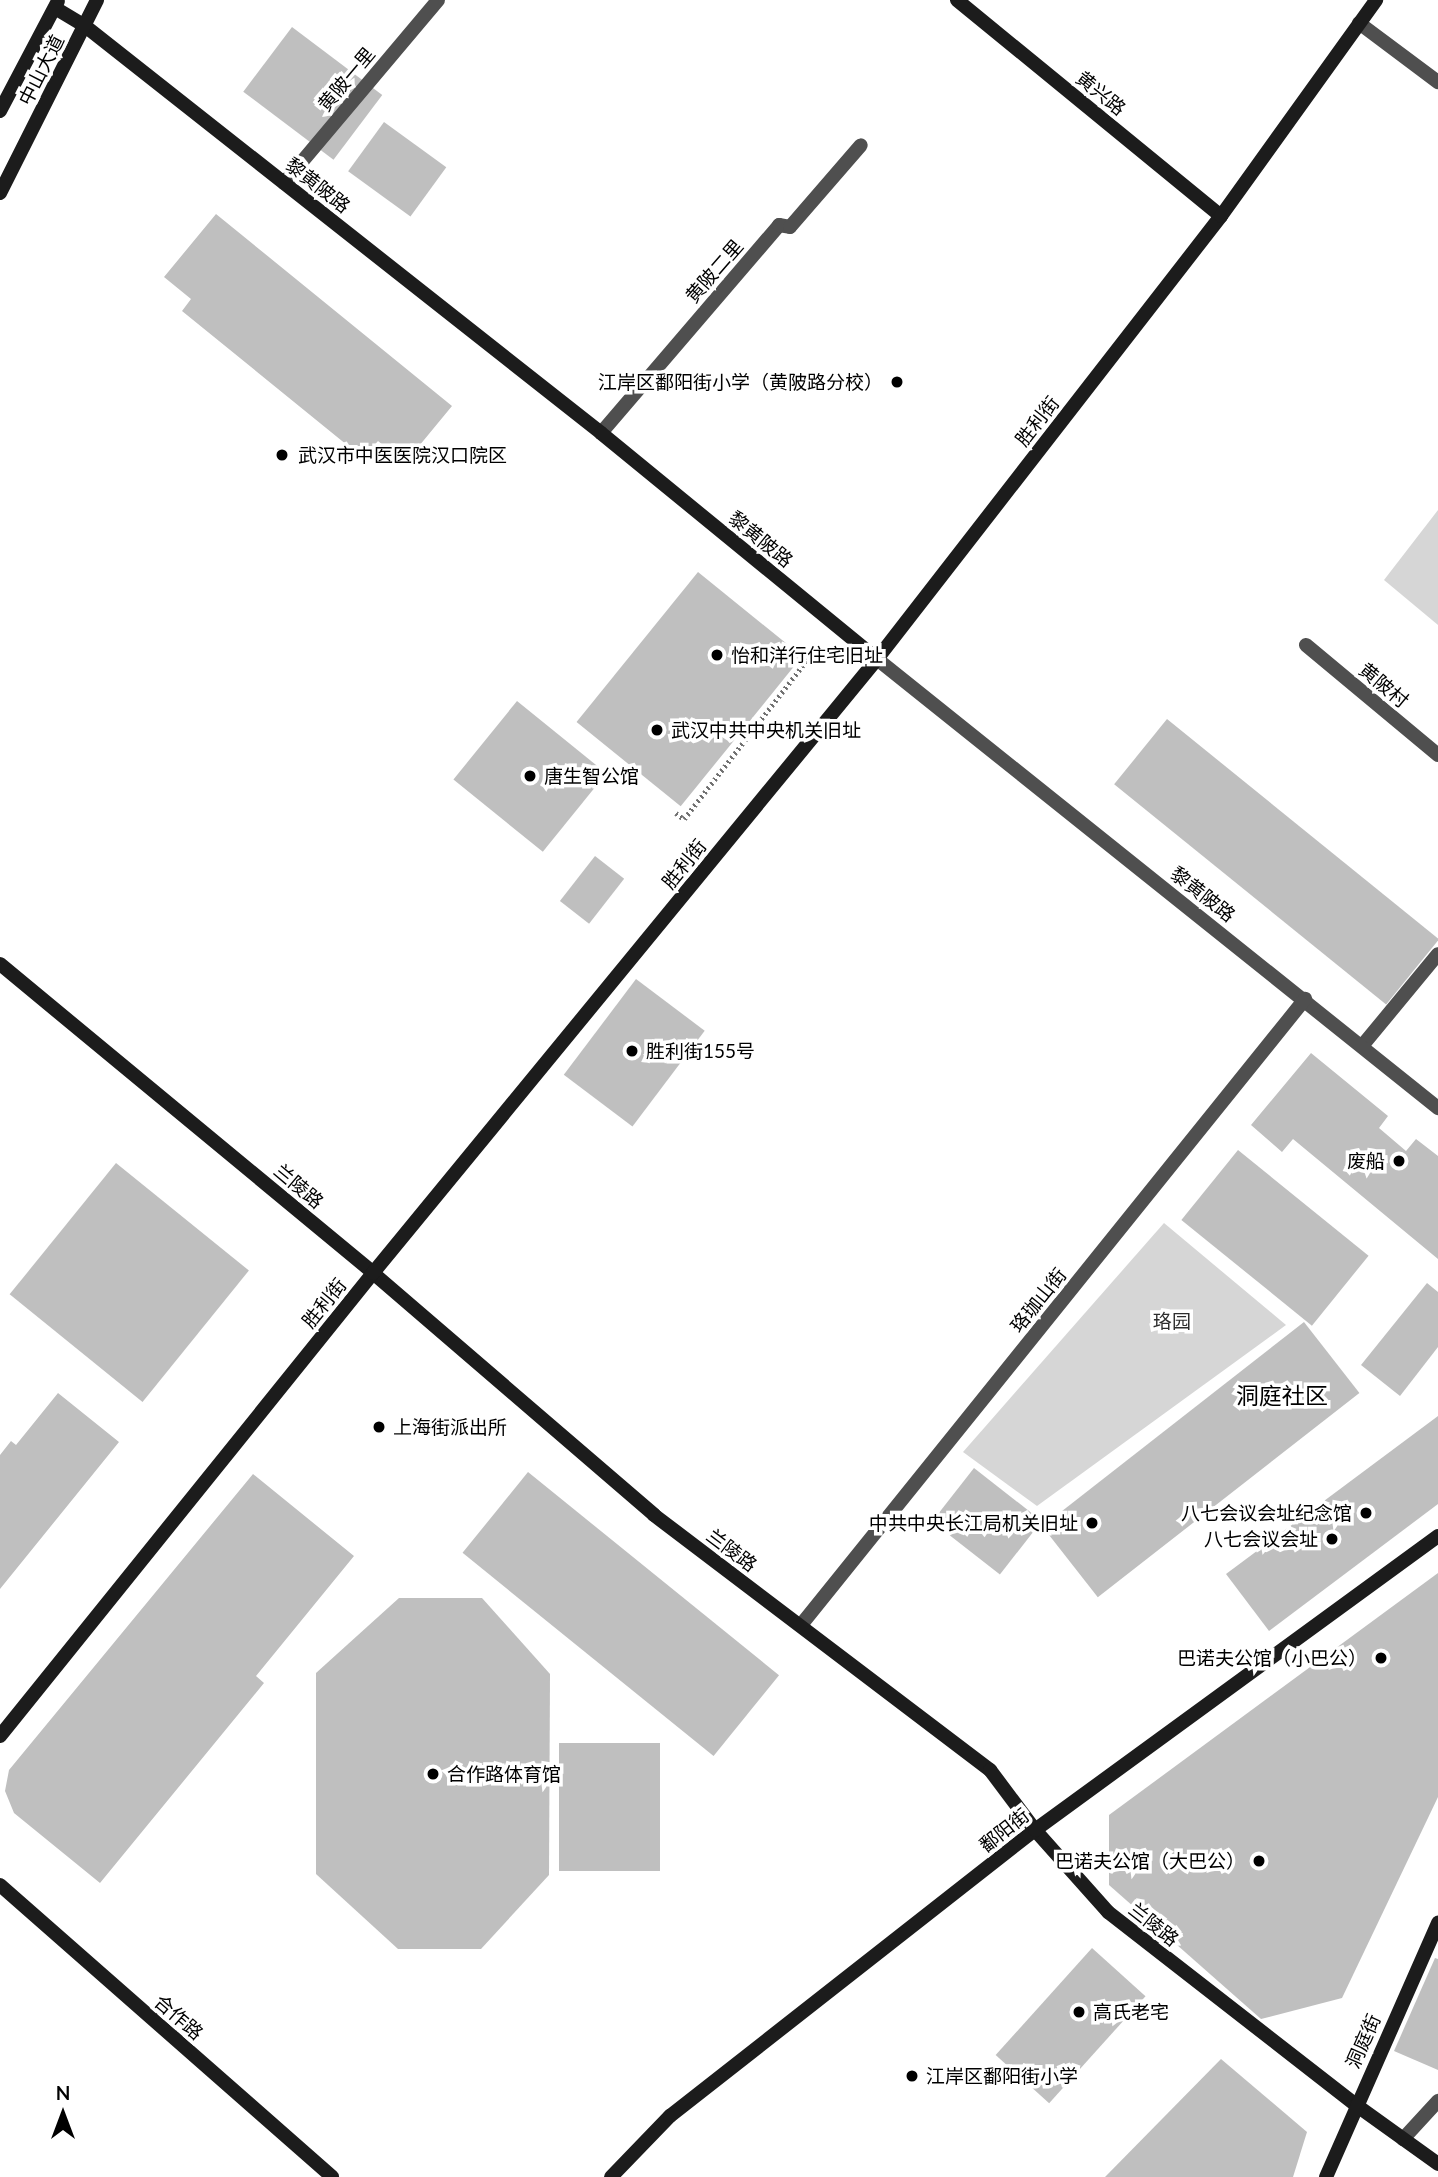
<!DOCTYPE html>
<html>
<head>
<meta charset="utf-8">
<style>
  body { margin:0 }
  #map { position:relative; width:1438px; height:2177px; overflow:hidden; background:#fff; font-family:Lato,"Noto Sans SC",sans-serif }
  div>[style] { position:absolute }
  .green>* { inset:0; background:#d6d6d6 }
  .building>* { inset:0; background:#bfbfbf; transform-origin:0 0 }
  .path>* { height:4.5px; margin-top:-2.25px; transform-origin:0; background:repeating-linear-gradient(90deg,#717171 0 2px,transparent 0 5.5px) }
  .lane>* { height:14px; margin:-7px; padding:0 7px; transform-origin:7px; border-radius:7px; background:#4f4f4f }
  .street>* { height:14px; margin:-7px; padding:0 7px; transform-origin:7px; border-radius:7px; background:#4f4f4f }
  .secondary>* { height:14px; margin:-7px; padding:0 7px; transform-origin:7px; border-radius:7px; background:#1c1c1c }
  .dots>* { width:19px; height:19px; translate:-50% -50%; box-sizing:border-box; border:4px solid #fff; border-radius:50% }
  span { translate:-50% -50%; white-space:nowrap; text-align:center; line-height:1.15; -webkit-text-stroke:7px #fff; paint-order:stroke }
  .street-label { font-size:19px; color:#000 }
  .poi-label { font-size:19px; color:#000 }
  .right { translate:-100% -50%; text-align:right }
  .left { translate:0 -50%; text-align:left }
  .park-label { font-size:19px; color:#2d2d2d }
  .quarter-label { font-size:23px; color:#000 }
  .north { position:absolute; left:28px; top:2079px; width:70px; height:70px; -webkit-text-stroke:5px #fff; paint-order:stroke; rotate:0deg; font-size:19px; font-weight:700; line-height:28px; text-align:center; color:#000 }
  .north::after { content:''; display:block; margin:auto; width:24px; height:32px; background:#000; clip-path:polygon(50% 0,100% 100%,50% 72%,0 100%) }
</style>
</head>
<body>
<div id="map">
  <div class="green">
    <i style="clip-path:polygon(1438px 510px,1438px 625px,1384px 580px)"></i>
    <i style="clip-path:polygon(1164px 1223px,1286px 1325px,1037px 1506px,963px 1452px)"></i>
  </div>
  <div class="building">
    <i style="left:292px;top:27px;width:113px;height:81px;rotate:37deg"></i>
    <i style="left:384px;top:122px;width:77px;height:61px;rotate:36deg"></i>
    <i style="clip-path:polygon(216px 214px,452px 406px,405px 463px,378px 441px,363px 458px,182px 311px,191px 299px,164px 277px)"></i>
    <i style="left:698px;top:572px;width:134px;height:193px;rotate:39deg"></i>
    <i style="left:517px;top:701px;width:115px;height:101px;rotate:39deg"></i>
    <i style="left:1167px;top:719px;width:350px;height:84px;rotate:39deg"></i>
    <i style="left:595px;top:856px;width:37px;height:57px;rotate:38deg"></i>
    <i style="left:636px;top:979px;width:86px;height:120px;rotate:37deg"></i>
    <i style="clip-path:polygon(1311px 1053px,1388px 1116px,1379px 1128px,1406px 1151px,1416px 1139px,1438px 1156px,1438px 1259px,1293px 1139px,1282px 1152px,1251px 1125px)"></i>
    <i style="left:1238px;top:1150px;width:168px;height:90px;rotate:39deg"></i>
    <i style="left:116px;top:1163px;width:171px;height:169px;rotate:39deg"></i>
    <i style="clip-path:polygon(1427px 1283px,1438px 1292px,1438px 1347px,1400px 1396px,1361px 1365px)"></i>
    <i style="left:1304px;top:1322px;width:90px;height:332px;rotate:52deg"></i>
    <i style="clip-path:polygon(58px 1393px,119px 1442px,0 1589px,0 1455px,11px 1441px,16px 1445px)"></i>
    <i style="clip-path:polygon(1438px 1416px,1438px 1504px,1269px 1631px,1226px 1574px)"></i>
    <i style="left:974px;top:1468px;width:86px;height:68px;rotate:38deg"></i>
    <i style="left:528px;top:1472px;width:323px;height:104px;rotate:39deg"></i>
    <i style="clip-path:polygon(253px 1474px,354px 1556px,256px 1676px,264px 1683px,100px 1883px,14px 1813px,5px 1791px,9px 1770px)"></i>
    <i style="clip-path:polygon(1438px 1573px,1438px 1797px,1342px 1998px,1261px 2019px,1109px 1885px,1109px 1815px)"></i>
    <i style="clip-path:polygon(399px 1598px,482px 1598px,550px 1674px,549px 1875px,481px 1949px,398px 1949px,316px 1874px,316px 1673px)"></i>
    <i style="left:559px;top:1743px;width:101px;height:128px"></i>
    <i style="left:1092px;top:1948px;width:72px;height:144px;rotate:42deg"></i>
    <i style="clip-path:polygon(1435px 1958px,1438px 1959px,1438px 2070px,1394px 2051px)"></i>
    <i style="clip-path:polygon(1221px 2059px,1307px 2132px,1293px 2177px,1105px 2177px)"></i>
  </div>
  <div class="path">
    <i style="left:676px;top:813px;width:10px;rotate:37deg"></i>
    <i style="left:684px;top:819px;width:201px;rotate:-52.3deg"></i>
    <i style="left:807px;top:660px;width:21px;rotate:-61deg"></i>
  </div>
  <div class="lane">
    <i style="left:1359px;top:23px;width:99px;rotate:36.8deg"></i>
    <i style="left:284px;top:183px;width:239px;rotate:-49.9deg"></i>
    <i style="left:601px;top:433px;width:274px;rotate:-49.4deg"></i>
    <i style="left:779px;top:225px;width:11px;rotate:10deg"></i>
    <i style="left:790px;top:227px;width:108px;rotate:-49.1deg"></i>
    <i style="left:1306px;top:645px;width:172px;rotate:39.8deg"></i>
    <i style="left:1362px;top:1046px;width:119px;rotate:-50.4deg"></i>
  </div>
  <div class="street">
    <i style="left:877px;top:659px;width:719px;rotate:38.67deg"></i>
    <i style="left:801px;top:1625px;width:804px;rotate:-51.16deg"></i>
    <i style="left:1403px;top:2139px;width:52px;rotate:-47.4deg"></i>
  </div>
  <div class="secondary">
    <i style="left:957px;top:0;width:341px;rotate:39.3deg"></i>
    <i style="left:55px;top:8px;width:35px;rotate:31deg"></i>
    <i style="left:85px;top:26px;width:657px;rotate:38.26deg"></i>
    <i style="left:601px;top:433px;width:357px;rotate:39.3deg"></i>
    <i style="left:0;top:111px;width:124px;rotate:-62.2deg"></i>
    <i style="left:0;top:193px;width:216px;rotate:-63.3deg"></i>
    <i style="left:0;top:964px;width:484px;rotate:39.6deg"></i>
    <i style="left:373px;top:1273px;width:371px;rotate:40.7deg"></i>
    <i style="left:654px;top:1515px;width:422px;rotate:37.2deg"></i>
    <i style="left:990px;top:1770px;width:75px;rotate:53.1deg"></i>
    <i style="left:1035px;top:1830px;width:110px;rotate:48.3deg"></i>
    <i style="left:1108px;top:1912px;width:314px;rotate:37.9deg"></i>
    <i style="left:1356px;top:2105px;width:101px;rotate:35.7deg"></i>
    <i style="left:0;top:1736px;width:595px;rotate:-51.14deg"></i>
    <i style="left:373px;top:1273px;width:794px;rotate:-50.62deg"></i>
    <i style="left:877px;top:659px;width:561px;rotate:-52.17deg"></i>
    <i style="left:1221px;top:216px;width:266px;rotate:-54.3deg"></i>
    <i style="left:0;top:1885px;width:442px;rotate:41.3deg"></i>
    <i style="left:611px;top:2177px;width:85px;rotate:-46deg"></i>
    <i style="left:670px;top:2116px;width:464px;rotate:-38.1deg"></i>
    <i style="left:1035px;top:1830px;width:499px;rotate:-36.1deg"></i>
    <i style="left:1326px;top:2177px;width:278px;rotate:-66.2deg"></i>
  </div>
  <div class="dots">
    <i style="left:897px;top:382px;background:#000"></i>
    <i style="left:282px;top:455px;background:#000"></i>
    <i style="left:717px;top:655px;background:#000"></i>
    <i style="left:657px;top:730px;background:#000"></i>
    <i style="left:530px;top:776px;background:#000"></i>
    <i style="left:632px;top:1051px;background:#000"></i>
    <i style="left:1399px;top:1161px;background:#000"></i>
    <i style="left:379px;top:1427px;background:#000"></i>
    <i style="left:1366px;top:1513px;background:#000"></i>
    <i style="left:1092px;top:1523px;background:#000"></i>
    <i style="left:1332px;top:1539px;background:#000"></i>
    <i style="left:1381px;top:1658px;background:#000"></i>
    <i style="left:433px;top:1774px;background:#000"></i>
    <i style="left:1259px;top:1861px;background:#000"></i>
    <i style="left:1079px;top:2012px;background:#000"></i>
    <i style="left:912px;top:2076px;background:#000"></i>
  </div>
  <div class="street-label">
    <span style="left:41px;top:70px;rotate:-63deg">中山大道</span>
    <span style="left:346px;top:79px;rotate:-50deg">黄陂一里</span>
    <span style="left:1101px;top:93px;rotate:39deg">黄兴路</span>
    <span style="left:318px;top:185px;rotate:38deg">黎黄陂路</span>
    <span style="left:714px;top:271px;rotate:-49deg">黄陂二里</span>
    <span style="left:1037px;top:421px;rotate:-52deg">胜利街</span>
    <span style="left:761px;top:539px;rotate:39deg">黎黄陂路</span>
    <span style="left:1384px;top:685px;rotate:40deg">黄陂村</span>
    <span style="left:684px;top:864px;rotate:-51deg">胜利街</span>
    <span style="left:1203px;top:894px;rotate:38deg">黎黄陂路</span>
    <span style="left:299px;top:1186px;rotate:40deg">兰陵路</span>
    <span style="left:1038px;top:1300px;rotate:-51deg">珞珈山街</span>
    <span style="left:324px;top:1303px;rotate:-51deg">胜利街</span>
    <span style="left:732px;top:1550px;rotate:37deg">兰陵路</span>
    <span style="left:1004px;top:1830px;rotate:-38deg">鄱阳街</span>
    <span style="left:1154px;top:1924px;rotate:38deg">兰陵路</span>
    <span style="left:179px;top:2017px;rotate:41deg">合作路</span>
    <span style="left:1363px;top:2041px;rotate:-66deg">洞庭街</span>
  </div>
  <div class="poi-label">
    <span class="right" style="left:883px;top:382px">江岸区鄱阳街小学（黄陂路分校）</span>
    <span class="left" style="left:298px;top:455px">武汉市中医医院汉口院区</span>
    <span class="left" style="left:731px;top:655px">怡和洋行住宅旧址</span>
    <span class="left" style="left:671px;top:730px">武汉中共中央机关旧址</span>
    <span class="left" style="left:544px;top:776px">唐生智公馆</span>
    <span class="left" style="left:646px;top:1051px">胜利街155号</span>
    <span class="right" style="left:1385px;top:1161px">废船</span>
    <span class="left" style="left:393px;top:1427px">上海街派出所</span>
    <span class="right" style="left:1352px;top:1513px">八七会议会址纪念馆</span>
    <span class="right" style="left:1078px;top:1523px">中共中央长江局机关旧址</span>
    <span class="right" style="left:1318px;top:1539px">八七会议会址</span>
    <span class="right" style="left:1367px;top:1658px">巴诺夫公馆（小巴公）</span>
    <span class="left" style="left:447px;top:1774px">合作路体育馆</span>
    <span class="right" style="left:1245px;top:1861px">巴诺夫公馆（大巴公）</span>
    <span class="left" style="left:1093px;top:2012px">高氏老宅</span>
    <span class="left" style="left:926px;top:2076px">江岸区鄱阳街小学</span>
  </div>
  <div class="park-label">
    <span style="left:1172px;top:1321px">珞园</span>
  </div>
  <div class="quarter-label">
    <span style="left:1282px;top:1395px">洞庭社区</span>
  </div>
  <div class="north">N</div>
</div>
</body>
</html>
